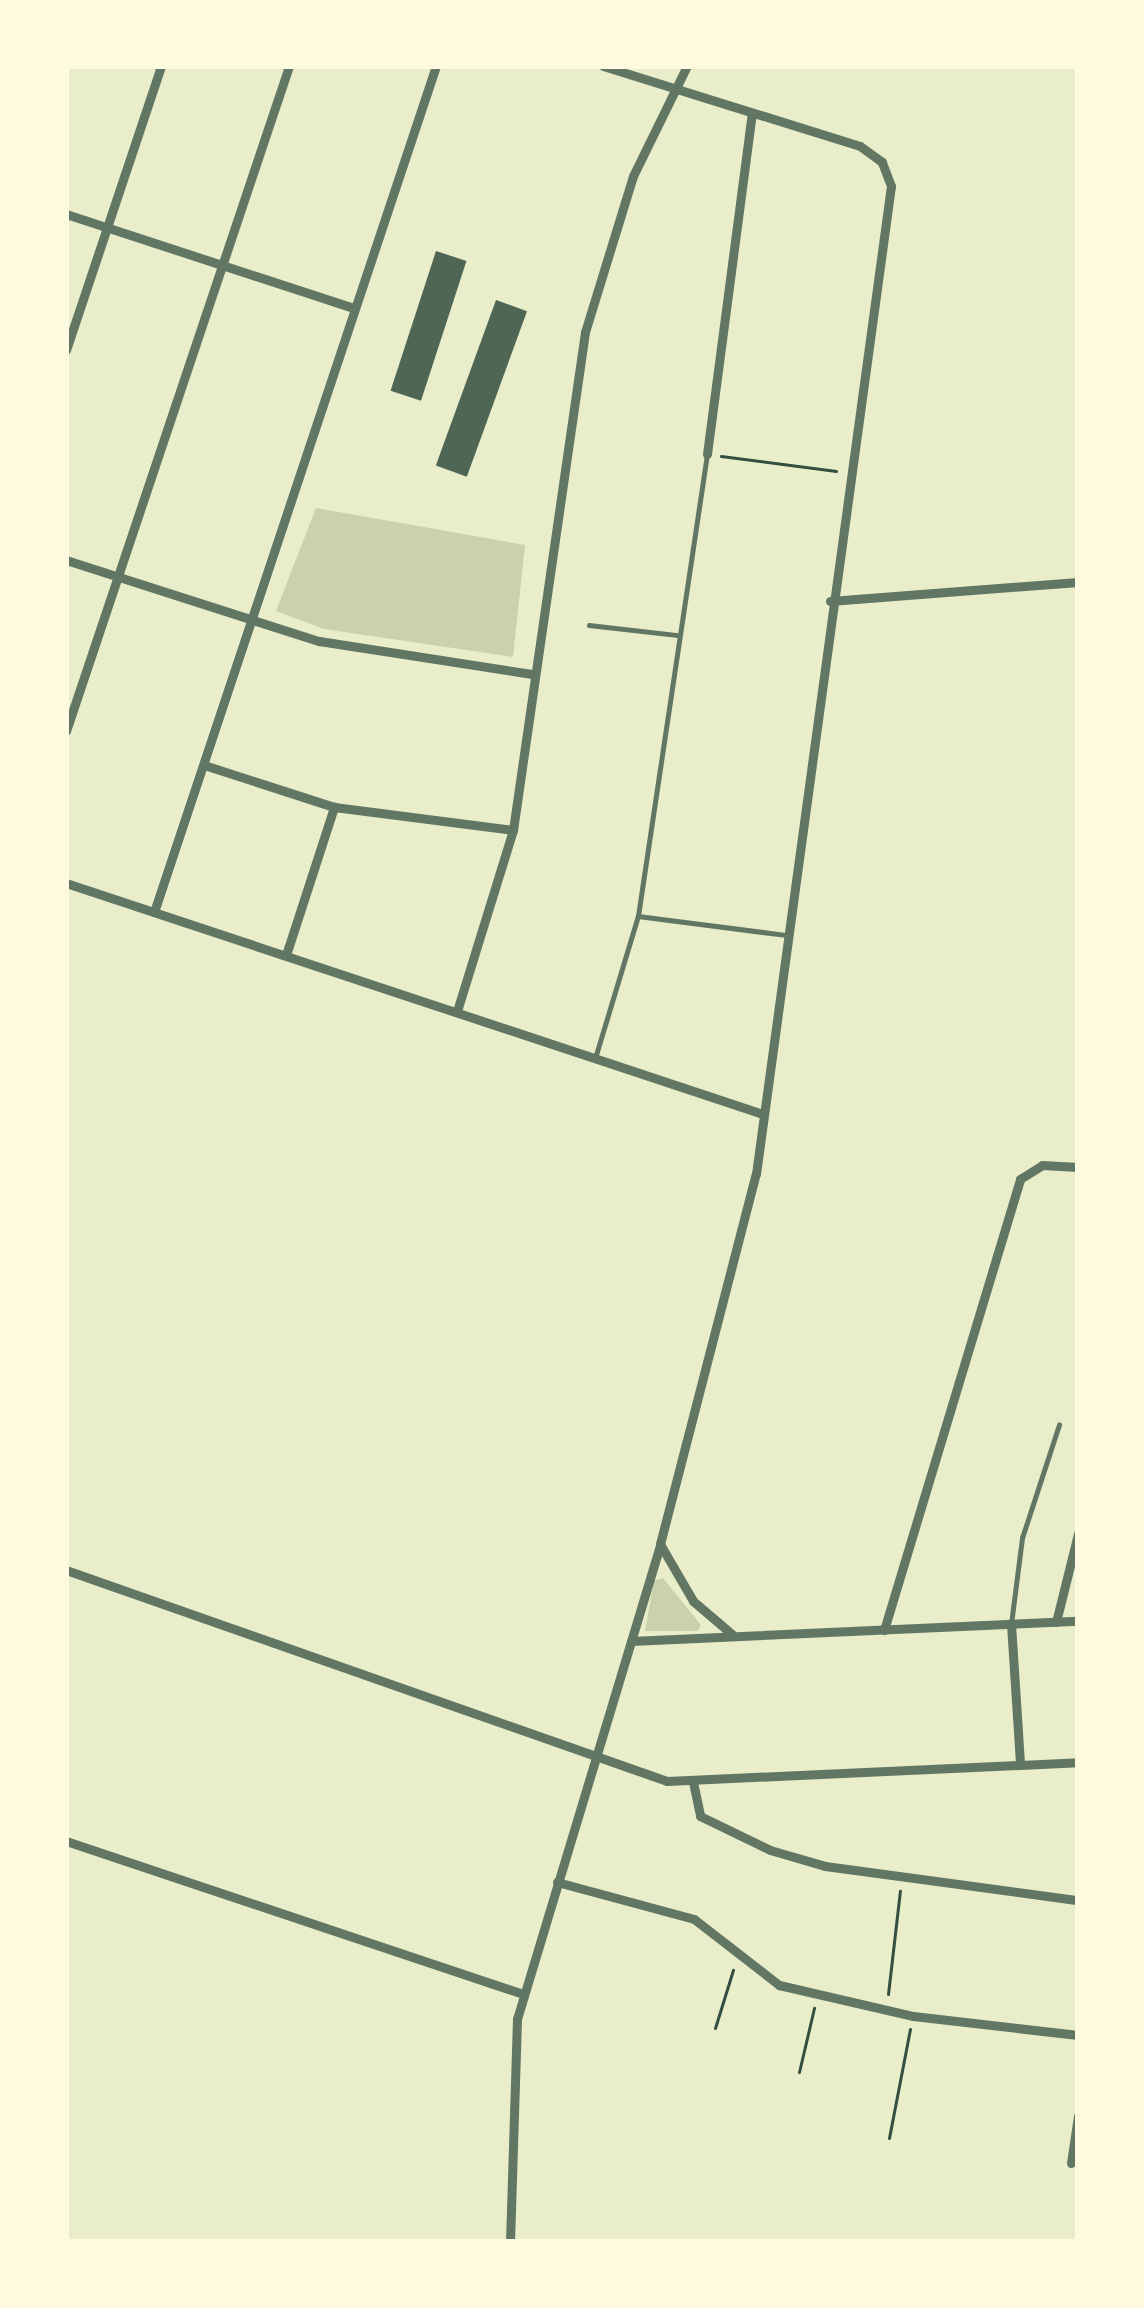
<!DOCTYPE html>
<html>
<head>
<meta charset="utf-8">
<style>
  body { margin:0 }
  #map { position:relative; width:1144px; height:2308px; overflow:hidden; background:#e9edc9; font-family:Mulish,sans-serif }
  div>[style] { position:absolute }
  .green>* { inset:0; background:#cad2ad }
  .building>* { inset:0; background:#4f6655; transform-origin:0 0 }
  .path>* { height:3px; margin:-1.5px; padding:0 1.5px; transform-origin:1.5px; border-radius:1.5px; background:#344e41 }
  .service>* { height:4.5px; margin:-2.25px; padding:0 2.25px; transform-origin:2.25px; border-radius:2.25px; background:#617663 }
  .minor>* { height:9px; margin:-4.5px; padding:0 4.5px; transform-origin:4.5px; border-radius:4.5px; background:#617663 }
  span { translate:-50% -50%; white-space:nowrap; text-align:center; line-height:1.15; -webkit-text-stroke:10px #fefae0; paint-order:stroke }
  .frame { position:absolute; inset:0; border:69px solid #fefae0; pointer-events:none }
</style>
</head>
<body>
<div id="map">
  <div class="green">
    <i style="clip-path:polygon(316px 508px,525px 545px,513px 657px,324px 629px,276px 611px)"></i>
    <i style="clip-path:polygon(663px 1578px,701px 1625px,698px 1631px,645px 1631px,654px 1581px)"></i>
  </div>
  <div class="building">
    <i style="left:436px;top:251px;width:32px;height:147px;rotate:18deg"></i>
    <i style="left:496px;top:300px;width:33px;height:176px;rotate:20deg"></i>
  </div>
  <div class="path">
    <i style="left:721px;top:456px;width:116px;rotate:7.4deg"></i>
    <i style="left:888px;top:1994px;width:104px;rotate:-83.4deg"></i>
    <i style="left:715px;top:2028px;width:61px;rotate:-72.8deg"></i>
    <i style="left:799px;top:2072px;width:66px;rotate:-76.8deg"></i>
    <i style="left:889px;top:2138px;width:111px;rotate:-79.1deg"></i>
  </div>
  <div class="service">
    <i style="left:589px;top:625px;width:89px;rotate:6.5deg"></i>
    <i style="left:638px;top:916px;width:150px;rotate:7.3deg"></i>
    <i style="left:596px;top:1055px;width:145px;rotate:-73.2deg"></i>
    <i style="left:638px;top:916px;width:467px;rotate:-81.5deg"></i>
    <i style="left:1011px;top:1624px;width:87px;rotate:-82.7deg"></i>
    <i style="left:1022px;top:1538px;width:119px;rotate:-71.9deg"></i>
  </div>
  <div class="minor">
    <i style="left:66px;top:214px;width:303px;rotate:18.1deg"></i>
    <i style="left:66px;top:350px;width:299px;rotate:-71.5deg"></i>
    <i style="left:707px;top:454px;width:343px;rotate:-82.5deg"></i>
    <i style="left:66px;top:560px;width:266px;rotate:17.8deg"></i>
    <i style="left:319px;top:641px;width:217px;rotate:8.8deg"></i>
    <i style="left:830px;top:601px;width:249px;rotate:-4.4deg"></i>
    <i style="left:66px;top:731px;width:701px;rotate:-71.46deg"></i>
    <i style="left:204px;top:765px;width:137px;rotate:17.9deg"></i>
    <i style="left:334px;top:807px;width:180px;rotate:7.3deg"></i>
    <i style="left:66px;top:883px;width:734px;rotate:18.34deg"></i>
    <i style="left:154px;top:912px;width:892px;rotate:-71.57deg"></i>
    <i style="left:286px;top:955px;width:156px;rotate:-72deg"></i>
    <i style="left:457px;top:1011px;width:189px;rotate:-72.8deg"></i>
    <i style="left:513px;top:830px;width:503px;rotate:-81.77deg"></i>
    <i style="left:585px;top:332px;width:163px;rotate:-72.9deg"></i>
    <i style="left:633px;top:176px;width:123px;rotate:-63.9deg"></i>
    <i style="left:660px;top:1544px;width:66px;rotate:59.9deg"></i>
    <i style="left:693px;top:1601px;width:52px;rotate:40.4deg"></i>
    <i style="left:66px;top:1570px;width:637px;rotate:19.35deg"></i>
    <i style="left:667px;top:1781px;width:411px;rotate:-2.6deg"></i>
    <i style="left:1056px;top:1622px;width:91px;rotate:-76deg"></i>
    <i style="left:1011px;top:1624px;width:141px;rotate:86.3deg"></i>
    <i style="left:884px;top:1630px;width:471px;rotate:-73.2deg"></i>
    <i style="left:1020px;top:1179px;width:26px;rotate:-32deg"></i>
    <i style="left:1042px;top:1165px;width:36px;rotate:3deg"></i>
    <i style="left:631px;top:1641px;width:447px;rotate:-2.6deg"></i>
    <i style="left:693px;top:1782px;width:35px;rotate:78deg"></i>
    <i style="left:700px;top:1816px;width:78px;rotate:25.9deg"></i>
    <i style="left:770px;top:1850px;width:57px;rotate:16.2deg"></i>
    <i style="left:825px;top:1866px;width:255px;rotate:7.7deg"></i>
    <i style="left:66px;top:1841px;width:483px;rotate:18.5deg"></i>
    <i style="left:557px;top:1882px;width:142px;rotate:15.1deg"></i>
    <i style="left:694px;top:1919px;width:108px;rotate:37.8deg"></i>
    <i style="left:779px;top:1985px;width:138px;rotate:13deg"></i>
    <i style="left:913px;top:2016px;width:166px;rotate:6.6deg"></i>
    <i style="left:1071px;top:2163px;width:48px;rotate:-81.5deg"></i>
    <i style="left:510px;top:2242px;width:223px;rotate:-88.2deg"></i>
    <i style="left:517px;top:2019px;width:496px;rotate:-73.2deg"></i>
    <i style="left:660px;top:1544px;width:382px;rotate:-75.5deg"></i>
    <i style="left:756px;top:1174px;width:997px;rotate:-82.22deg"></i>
    <i style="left:891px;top:186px;width:26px;rotate:-111deg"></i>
    <i style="left:882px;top:162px;width:27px;rotate:-144deg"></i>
    <i style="left:860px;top:146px;width:269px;rotate:-162.7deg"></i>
  </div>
  <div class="frame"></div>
</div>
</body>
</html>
